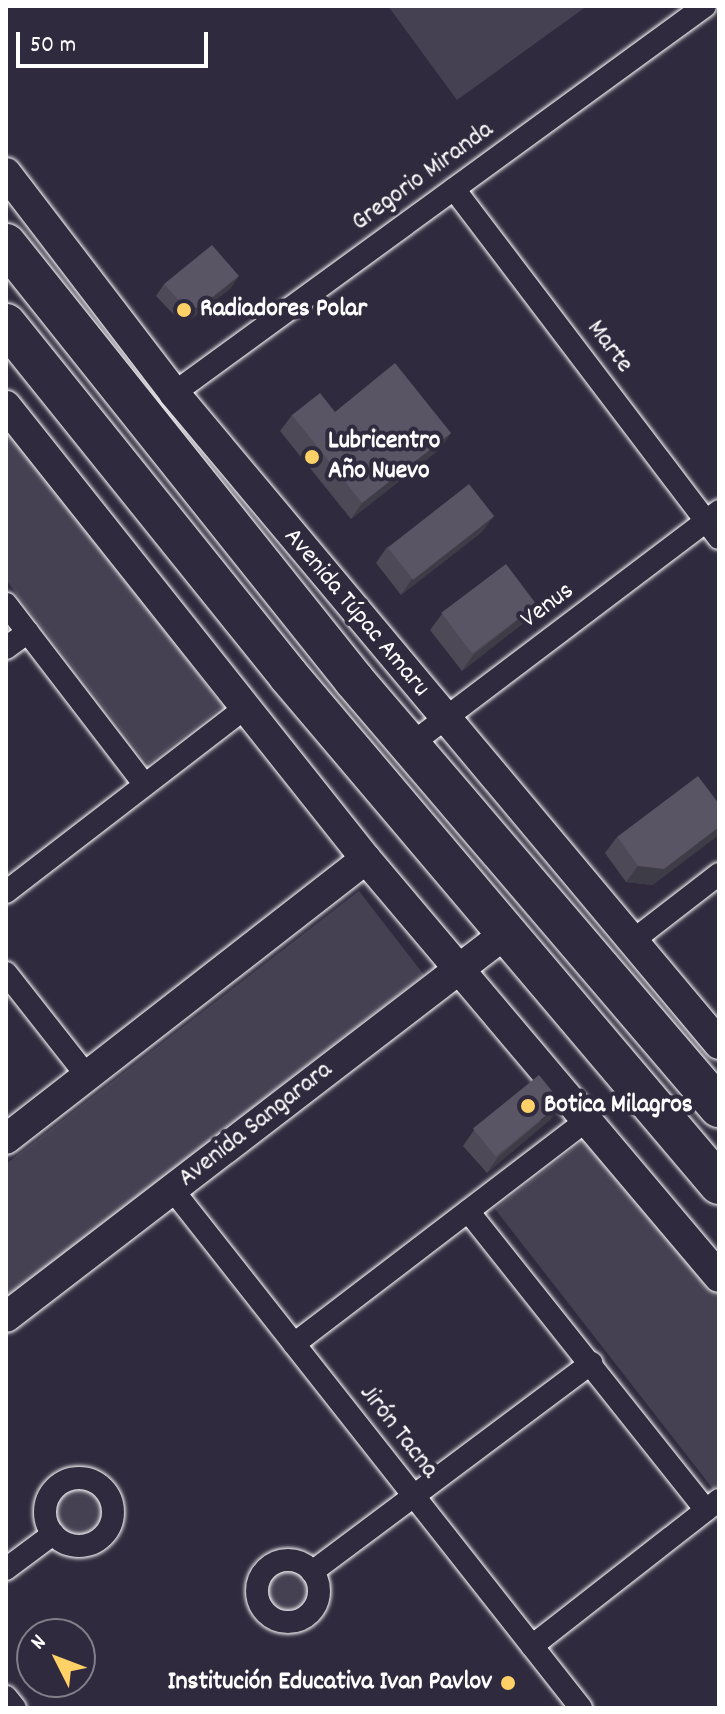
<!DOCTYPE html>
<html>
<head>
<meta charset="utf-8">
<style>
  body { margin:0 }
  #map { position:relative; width:725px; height:1714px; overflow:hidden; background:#2f2a3d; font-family:Dekko,sans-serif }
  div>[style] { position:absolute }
  .green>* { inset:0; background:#464152 }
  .round { border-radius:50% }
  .roads { filter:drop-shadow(0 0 2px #fff) drop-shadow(0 0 2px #fff) }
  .street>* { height:22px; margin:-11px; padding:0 11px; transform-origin:11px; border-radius:11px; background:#2f2a3d }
  .street>.ring { margin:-11px; padding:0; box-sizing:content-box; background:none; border:22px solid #2f2a3d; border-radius:50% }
  .secondary>* { height:30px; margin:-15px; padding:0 15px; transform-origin:15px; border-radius:15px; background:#2f2a3d }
  .highway>* { height:40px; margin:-20px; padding:0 20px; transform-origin:20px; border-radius:20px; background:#2f2a3d }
  .wall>* { inset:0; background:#4d4956 }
  .shaded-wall>* { inset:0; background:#3e3c46 }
  .building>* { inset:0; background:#595564; transform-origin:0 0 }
  .dots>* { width:22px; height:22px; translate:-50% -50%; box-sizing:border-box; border:4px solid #2f2a3d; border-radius:50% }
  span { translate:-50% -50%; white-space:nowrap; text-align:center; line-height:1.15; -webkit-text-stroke:8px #2f2a3d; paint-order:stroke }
  .street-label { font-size:26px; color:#fff }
  .poi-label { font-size:26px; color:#fff; font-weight:700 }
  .left { translate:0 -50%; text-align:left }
  .right { translate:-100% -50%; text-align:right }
  .frame { position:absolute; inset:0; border:8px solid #fff; pointer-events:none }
  .north { position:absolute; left:16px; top:1618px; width:80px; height:80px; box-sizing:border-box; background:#2f2a3d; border:2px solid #827f8b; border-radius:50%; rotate:312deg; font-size:22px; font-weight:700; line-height:32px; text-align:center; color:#fff }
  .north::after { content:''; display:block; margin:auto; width:28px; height:36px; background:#ffd166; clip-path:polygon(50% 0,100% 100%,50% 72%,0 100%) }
  .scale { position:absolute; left:16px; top:32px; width:192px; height:36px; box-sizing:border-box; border:4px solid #fff; border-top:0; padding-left:10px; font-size:24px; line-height:28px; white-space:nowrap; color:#fff; -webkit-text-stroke:6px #2f2a3d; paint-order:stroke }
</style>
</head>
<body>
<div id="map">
  <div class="green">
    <i style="clip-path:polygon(388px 6px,587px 6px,457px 100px)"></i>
    <i style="clip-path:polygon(6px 424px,223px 706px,148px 764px,6px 580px)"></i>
    <i style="clip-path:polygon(359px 891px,424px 975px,6px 1298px,6px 1164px)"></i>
    <i style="clip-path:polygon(592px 1134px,719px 1285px,719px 1485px,713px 1489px,495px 1209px)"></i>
    <i class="round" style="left:54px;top:1485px;width:50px;height:50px"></i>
    <i class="round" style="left:265px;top:1568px;width:46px;height:46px"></i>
  </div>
  <div class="roads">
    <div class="street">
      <i style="left:454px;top:189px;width:438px;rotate:52.8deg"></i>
      <i style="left:174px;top:393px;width:657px;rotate:-36.09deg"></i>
      <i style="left:6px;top:604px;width:228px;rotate:52.5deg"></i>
      <i style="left:6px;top:648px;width:27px;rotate:-36deg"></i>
      <i style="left:410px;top:745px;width:388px;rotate:-37.1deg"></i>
      <i style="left:6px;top:892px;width:302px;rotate:-37.6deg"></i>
      <i style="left:631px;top:942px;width:111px;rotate:-37.7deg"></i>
      <i style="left:6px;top:973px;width:131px;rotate:51.8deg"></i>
      <i style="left:172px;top:1189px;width:661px;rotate:51.76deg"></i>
      <i style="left:468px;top:1211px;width:382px;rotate:51.5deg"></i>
      <i style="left:294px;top:1344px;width:369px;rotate:-37.4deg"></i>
      <i class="ring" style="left:45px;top:1478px;width:46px;height:46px"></i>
      <i class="ring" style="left:257px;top:1560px;width:40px;height:40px"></i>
      <i style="left:6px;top:1569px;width:59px;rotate:-36.7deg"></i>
      <i style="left:312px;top:1572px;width:349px;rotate:-36.8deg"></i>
      <i style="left:532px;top:1646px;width:237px;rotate:-38deg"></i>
      <i style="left:6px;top:1697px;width:14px;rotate:51deg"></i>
    </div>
    <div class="secondary">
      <i style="left:6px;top:173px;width:277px;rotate:52.6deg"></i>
      <i style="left:174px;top:393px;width:849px;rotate:50.06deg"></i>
      <i style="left:6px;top:406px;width:579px;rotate:51.53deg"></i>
      <i style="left:366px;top:859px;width:547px;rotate:49.82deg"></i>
      <i style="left:6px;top:1139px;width:456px;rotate:-37.9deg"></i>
      <i style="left:6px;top:1317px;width:630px;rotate:-37.52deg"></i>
    </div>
    <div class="highway">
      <i style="left:6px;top:244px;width:558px;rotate:51.4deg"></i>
      <i style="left:354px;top:680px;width:562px;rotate:49.48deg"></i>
      <i style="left:6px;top:324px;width:450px;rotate:51.2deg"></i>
      <i style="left:288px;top:675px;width:667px;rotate:49.74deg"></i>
    </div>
  </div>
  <div class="wall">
    <i style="clip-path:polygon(164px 284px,231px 288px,191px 319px,176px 317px,156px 296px)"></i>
    <i style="clip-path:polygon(335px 412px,451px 433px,440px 449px,351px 519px,280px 431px,292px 415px)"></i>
    <i style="clip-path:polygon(482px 532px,401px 595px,376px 563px,387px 547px)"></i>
    <i style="clip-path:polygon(537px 605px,526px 621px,462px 671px,430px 630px,442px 614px)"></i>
    <i style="clip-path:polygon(617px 837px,653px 885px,626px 882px,605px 853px)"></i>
    <i style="clip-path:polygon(551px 1119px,487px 1173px,463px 1146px,474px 1130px)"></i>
  </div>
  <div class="shaded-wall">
    <i style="clip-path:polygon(239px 276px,231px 288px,191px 319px,176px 317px,184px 306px)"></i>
    <i style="clip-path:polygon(451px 433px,440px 449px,351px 519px,362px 503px)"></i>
    <i style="clip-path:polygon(494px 516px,482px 532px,401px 595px,412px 579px)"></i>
    <i style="clip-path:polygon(537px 605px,526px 621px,462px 671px,473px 655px)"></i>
    <i style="clip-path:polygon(719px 827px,719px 835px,653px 885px,626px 882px,638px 866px)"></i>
    <i style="clip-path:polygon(562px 1103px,551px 1119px,487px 1173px,498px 1157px)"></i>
  </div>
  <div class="building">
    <i style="clip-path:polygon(212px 245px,239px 276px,199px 308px,184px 306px,164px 284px)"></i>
    <i style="clip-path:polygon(395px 363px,451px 433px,362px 503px,292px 415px,320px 393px,335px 412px)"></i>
    <i style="left:469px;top:484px;width:41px;height:103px;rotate:52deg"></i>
    <i style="left:506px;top:564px;width:51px;height:81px;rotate:53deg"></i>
    <i style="clip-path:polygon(698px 776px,719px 804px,719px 827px,664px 869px,638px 866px,617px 837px)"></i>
    <i style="left:539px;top:1075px;width:36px;height:85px;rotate:51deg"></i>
  </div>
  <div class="dots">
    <i style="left:184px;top:310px;background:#ffd166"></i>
    <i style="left:312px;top:457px;background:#ffd166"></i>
    <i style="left:528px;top:1106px;background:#ffd166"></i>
    <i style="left:508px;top:1683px;background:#ffd166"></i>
  </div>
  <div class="street-label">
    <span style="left:423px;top:177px;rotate:-36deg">Gregorio Miranda</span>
    <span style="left:609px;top:347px;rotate:53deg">Marte</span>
    <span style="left:548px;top:606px;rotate:-37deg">Venus</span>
    <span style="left:356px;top:613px;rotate:50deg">Avenida Túpac Amaru</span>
    <span style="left:256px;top:1125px;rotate:-38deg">Avenida Sangarara</span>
    <span style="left:398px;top:1432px;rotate:52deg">Jirón Tacna</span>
  </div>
  <div class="poi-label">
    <span class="left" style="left:200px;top:310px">Radiadores Polar</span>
    <span class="left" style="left:328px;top:457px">Lubricentro<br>Año Nuevo</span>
    <span class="left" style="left:544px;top:1106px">Botica Milagros</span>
    <span class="right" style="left:492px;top:1683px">Institución Educativa Ivan Pavlov</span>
  </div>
  <div class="frame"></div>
  <div class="north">N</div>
  <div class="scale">50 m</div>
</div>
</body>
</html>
